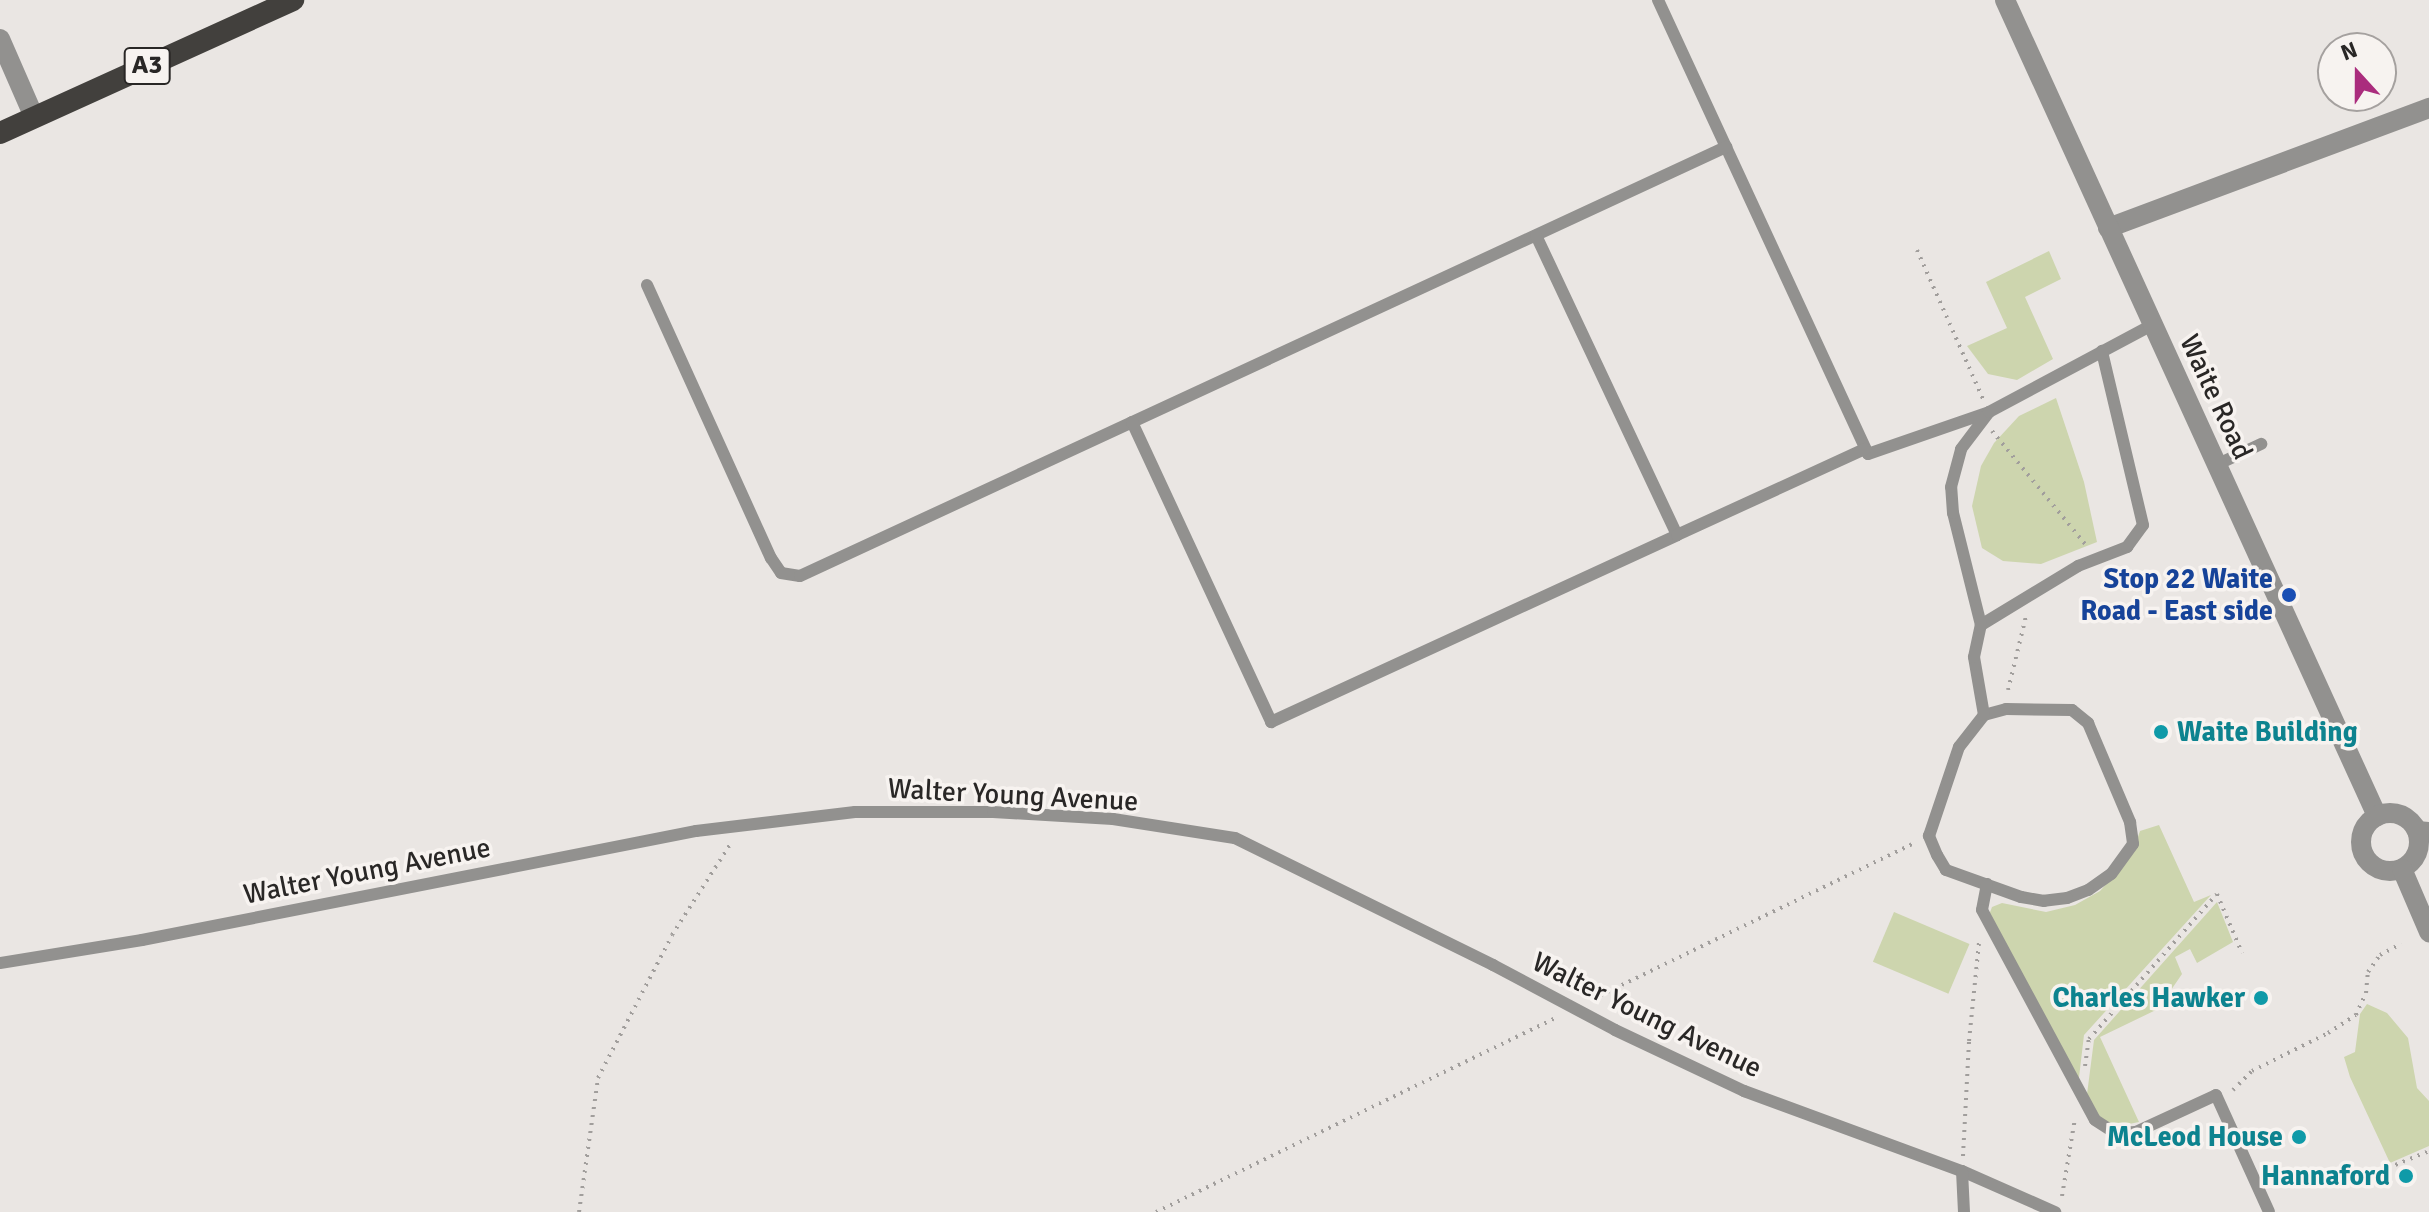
<!DOCTYPE html>
<html>
<head>
<meta charset="utf-8">
<style>
  body { margin:0 }
  #map { position:relative; width:2429px; height:1212px; overflow:hidden; background:#eae6e3; font-family:Signika,sans-serif }
  div>[style] { position:absolute }
  .green>* { inset:0; background:#cdd5ae; transform-origin:0 0 }
  .path>* { height:4px; margin-top:-2px; transform-origin:0; background:repeating-linear-gradient(90deg,#a19e9c 0 2px,transparent 0 8px) }
  .service>* { height:12px; margin:-6px; padding:0 6px; transform-origin:6px; border-radius:6px; background:#92918f }
  .minor>* { height:20px; margin:-10px; padding:0 10px; transform-origin:10px; border-radius:10px; background:#92918f }
  .tertiary>* { height:20px; margin:-10px; padding:0 10px; transform-origin:10px; border-radius:10px; background:#92918f }
  .tertiary>.ring { margin:-10px; padding:0; box-sizing:content-box; background:none; border:20px solid #92918f; border-radius:50% }
  .trunk>* { height:22px; margin:-11px; padding:0 11px; transform-origin:11px; border-radius:11px; background:#42403d }
  .dots>* { width:22px; height:22px; translate:-50% -50%; box-sizing:border-box; border:4px solid #f7f3f0; border-radius:50% }
  span { translate:-50% -50%; white-space:nowrap; text-align:center; line-height:1.15; -webkit-text-stroke:7px #f7f3f0; paint-order:stroke }
  .shield-label span { padding:2px 6px; background:#f7f3f0; border:2px solid; border-radius:6px; -webkit-text-stroke-width:0 }
  .shield-label { font-size:26px; color:#292726; font-weight:700 }
  .street-label { font-size:28px; color:#292726 }
  .transit-label { font-size:28px; color:#164399; font-weight:700 }
  .right { translate:-100% -50%; text-align:right }
  .culture-label { font-size:28px; color:#0d838f; font-weight:700 }
  .left { translate:0 -50%; text-align:left }
  .north { position:absolute; left:2317px; top:32px; width:80px; height:80px; box-sizing:border-box; background:#f7f3f0; border:2px solid #a5a19f; border-radius:50%; rotate:339deg; font-size:22px; font-weight:700; line-height:32px; text-align:center; color:#292726 }
  .north::after { content:''; display:block; margin:auto; width:28px; height:36px; background:#aa2c7d; clip-path:polygon(50% 0,100% 100%,50% 72%,0 100%) }
</style>
</head>
<body>
<div id="map">
  <div class="green">
    <i style="clip-path:polygon(2049px 251px,2061px 279px,2025px 297px,2053px 359px,2017px 380px,1988px 374px,1967px 346px,2007px 328px,1986px 282px)"></i>
    <i style="clip-path:polygon(2056px 398px,2084px 482px,2097px 542px,2041px 564px,2003px 561px,1982px 548px,1972px 506px,1981px 466px,1994px 443px,2019px 416px)"></i>
    <i style="clip-path:polygon(2159px 825px,2194px 902px,2211px 895px,2084px 1035px,2078px 1086px,1989px 915px,1992px 907px,2002px 903px,2046px 912px,2075px 905px,2100px 891px,2119px 870px,2133px 851px,2140px 831px)"></i>
    <i style="clip-path:polygon(2217px 902px,2233px 942px,2197px 963px,2190px 949px,2175px 957px,2182px 974px,2158px 1009px,2100px 1037px,2139px 1122px,2114px 1127px,2100px 1119px,2086px 1102px,2094px 1040px)"></i>
    <i style="left:1894px;top:912px;width:82px;height:54px;rotate:23deg"></i>
    <i style="clip-path:polygon(2367px 1004px,2387px 1013px,2408px 1038px,2417px 1088px,2429px 1101px,2429px 1146px,2390px 1163px,2350px 1077px,2344px 1057px,2355px 1052px,2360px 1014px)"></i>
  </div>
  <div class="path">
    <i style="left:1917px;top:250px;width:163px;rotate:66.1deg"></i>
    <i style="left:1992px;top:431px;width:148px;rotate:50.5deg"></i>
    <i style="left:2103px;top:572px;width:13px;rotate:63deg"></i>
    <i style="left:2008px;top:690px;width:76px;rotate:-76.3deg"></i>
    <i style="left:1593px;top:999px;width:359px;rotate:-25.9deg"></i>
    <i style="left:2085px;top:1066px;width:27px;rotate:-82deg"></i>
    <i style="left:2089px;top:1039px;width:193px;rotate:-48.6deg"></i>
    <i style="left:2217px;top:894px;width:64px;rotate:67deg"></i>
    <i style="left:2233px;top:1090px;width:27px;rotate:-45deg"></i>
    <i style="left:2252px;top:1071px;width:85px;rotate:-26.6deg"></i>
    <i style="left:2328px;top:1033px;width:33px;rotate:-33deg"></i>
    <i style="left:2356px;top:1015px;width:24px;rotate:-66deg"></i>
    <i style="left:2366px;top:993px;width:21px;rotate:-85deg"></i>
    <i style="left:2368px;top:972px;width:21px;rotate:-55deg"></i>
    <i style="left:2380px;top:955px;width:24px;rotate:-28deg"></i>
    <i style="left:1963px;top:1156px;width:115px;rotate:-87deg"></i>
    <i style="left:1969px;top:1041px;width:100px;rotate:-84.2deg"></i>
    <i style="left:2366px;top:1177px;width:68px;rotate:-22.4deg"></i>
    <i style="left:2062px;top:1196px;width:79px;rotate:-80.5deg"></i>
    <i style="left:579px;top:1212px;width:135px;rotate:-81.9deg"></i>
    <i style="left:598px;top:1078px;width:161px;rotate:-62.6deg"></i>
    <i style="left:672px;top:935px;width:109px;rotate:-57.3deg"></i>
    <i style="left:1156px;top:1212px;width:446px;rotate:-25.9deg"></i>
  </div>
  <div class="service">
    <i style="left:1658px;top:0;width:500px;rotate:65.18deg"></i>
    <i style="left:1868px;top:454px;width:128px;rotate:-19.1deg"></i>
    <i style="left:647px;top:285px;width:300px;rotate:65.6deg"></i>
    <i style="left:771px;top:558px;width:18px;rotate:56deg"></i>
    <i style="left:781px;top:573px;width:19px;rotate:9deg"></i>
    <i style="left:800px;top:576px;width:1021px;rotate:-24.86deg"></i>
    <i style="left:1132px;top:422px;width:331px;rotate:65.1deg"></i>
    <i style="left:1271px;top:722px;width:447px;rotate:-24.7deg"></i>
    <i style="left:1677px;top:535px;width:331px;rotate:-115.2deg"></i>
    <i style="left:2216px;top:465px;width:50px;rotate:-25deg"></i>
    <i style="left:1677px;top:535px;width:207px;rotate:-24.6deg"></i>
    <i style="left:1981px;top:625px;width:114px;rotate:-31.3deg"></i>
    <i style="left:2078px;top:566px;width:53px;rotate:-21.2deg"></i>
    <i style="left:2127px;top:547px;width:27px;rotate:-54deg"></i>
    <i style="left:2143px;top:525px;width:179px;rotate:-103.3deg"></i>
    <i style="left:2006px;top:709px;width:66px;rotate:0.9deg"></i>
    <i style="left:2072px;top:710px;width:21px;rotate:39deg"></i>
    <i style="left:2088px;top:723px;width:108px;rotate:67deg"></i>
    <i style="left:2130px;top:822px;width:22px;rotate:82deg"></i>
    <i style="left:2133px;top:844px;width:37px;rotate:126deg"></i>
    <i style="left:2111px;top:874px;width:28px;rotate:145deg"></i>
    <i style="left:2088px;top:890px;width:22px;rotate:159deg"></i>
    <i style="left:2067px;top:898px;width:23px;rotate:173deg"></i>
    <i style="left:2044px;top:901px;width:23px;rotate:-170deg"></i>
    <i style="left:2021px;top:897px;width:80px;rotate:-160.2deg"></i>
    <i style="left:1946px;top:870px;width:17px;rotate:-121deg"></i>
    <i style="left:1937px;top:855px;width:21px;rotate:-113deg"></i>
    <i style="left:1929px;top:836px;width:94px;rotate:-71.4deg"></i>
    <i style="left:1959px;top:747px;width:41px;rotate:-52deg"></i>
    <i style="left:1984px;top:715px;width:23px;rotate:-15deg"></i>
    <i style="left:1984px;top:715px;width:59px;rotate:-99.8deg"></i>
    <i style="left:1974px;top:657px;width:33px;rotate:-78deg"></i>
    <i style="left:1981px;top:625px;width:115px;rotate:-104deg"></i>
    <i style="left:1953px;top:513px;width:26px;rotate:-94deg"></i>
    <i style="left:1951px;top:487px;width:39px;rotate:-75deg"></i>
    <i style="left:1961px;top:449px;width:46px;rotate:-52.9deg"></i>
    <i style="left:1989px;top:412px;width:185px;rotate:-28.1deg"></i>
    <i style="left:1987px;top:884px;width:26px;rotate:101deg"></i>
    <i style="left:1982px;top:910px;width:238px;rotate:61.7deg"></i>
    <i style="left:2095px;top:1120px;width:24px;rotate:33deg"></i>
    <i style="left:2115px;top:1133px;width:21px;rotate:-3deg"></i>
    <i style="left:2136px;top:1132px;width:88px;rotate:-24.8deg"></i>
    <i style="left:2216px;top:1095px;width:128px;rotate:65.6deg"></i>
    <i style="left:0;top:963px;width:144px;rotate:-9.2deg"></i>
    <i style="left:142px;top:940px;width:565px;rotate:-11.13deg"></i>
    <i style="left:696px;top:831px;width:160px;rotate:-6.8deg"></i>
    <i style="left:855px;top:812px;width:138px"></i>
    <i style="left:993px;top:812px;width:120px;rotate:3.3deg"></i>
    <i style="left:1113px;top:819px;width:123px;rotate:8.9deg"></i>
    <i style="left:1235px;top:838px;width:288px;rotate:26.2deg"></i>
    <i style="left:1493px;top:965px;width:138px;rotate:28deg"></i>
    <i style="left:1615px;top:1030px;width:143px;rotate:25.3deg"></i>
    <i style="left:1744px;top:1091px;width:232px;rotate:20.2deg"></i>
    <i style="left:1962px;top:1171px;width:102px;rotate:23.8deg"></i>
    <i style="left:1962px;top:1171px;width:41px;rotate:87.2deg"></i>
  </div>
  <div class="minor">
    <i style="left:0;top:39px;width:85px;rotate:66.4deg"></i>
    <i style="left:2108px;top:228px;width:343px;rotate:-20.5deg"></i>
    <i style="left:2417px;top:831px;width:12px;rotate:5deg"></i>
  </div>
  <div class="tertiary">
    <i style="left:2005px;top:0;width:897px;rotate:65.49deg"></i>
    <i class="ring" style="left:2361px;top:813px;width:38px;height:38px"></i>
    <i style="left:2402px;top:869px;width:69px;rotate:66.8deg"></i>
  </div>
  <div class="trunk">
    <i style="left:0;top:133px;width:322px;rotate:-24.4deg"></i>
  </div>
  <div class="dots">
    <i style="left:2289px;top:595px;background:#1a4fb4"></i>
    <i style="left:2161px;top:732px;background:#0f9aa8"></i>
    <i style="left:2261px;top:998px;background:#0f9aa8"></i>
    <i style="left:2299px;top:1137px;background:#0f9aa8"></i>
    <i style="left:2406px;top:1176px;background:#0f9aa8"></i>
  </div>
  <div class="shield-label">
    <span style="left:147px;top:66px">A3</span>
  </div>
  <div class="street-label">
    <span style="left:2216px;top:397px;rotate:65deg">Waite Road</span>
    <span style="left:1013px;top:795px;rotate:3deg">Walter Young Avenue</span>
    <span style="left:367px;top:871px;rotate:-11deg">Walter Young Avenue</span>
    <span style="left:1647px;top:1015px;rotate:26deg">Walter Young Avenue</span>
  </div>
  <div class="transit-label">
    <span class="right" style="left:2273px;top:595px">Stop 22 Waite<br>Road - East side</span>
  </div>
  <div class="culture-label">
    <span class="left" style="left:2177px;top:732px">Waite Building</span>
    <span class="right" style="left:2245px;top:998px">Charles Hawker</span>
    <span class="right" style="left:2283px;top:1137px">McLeod House</span>
    <span class="right" style="left:2390px;top:1176px">Hannaford</span>
  </div>
  <div class="north">N</div>
</div>
</body>
</html>
